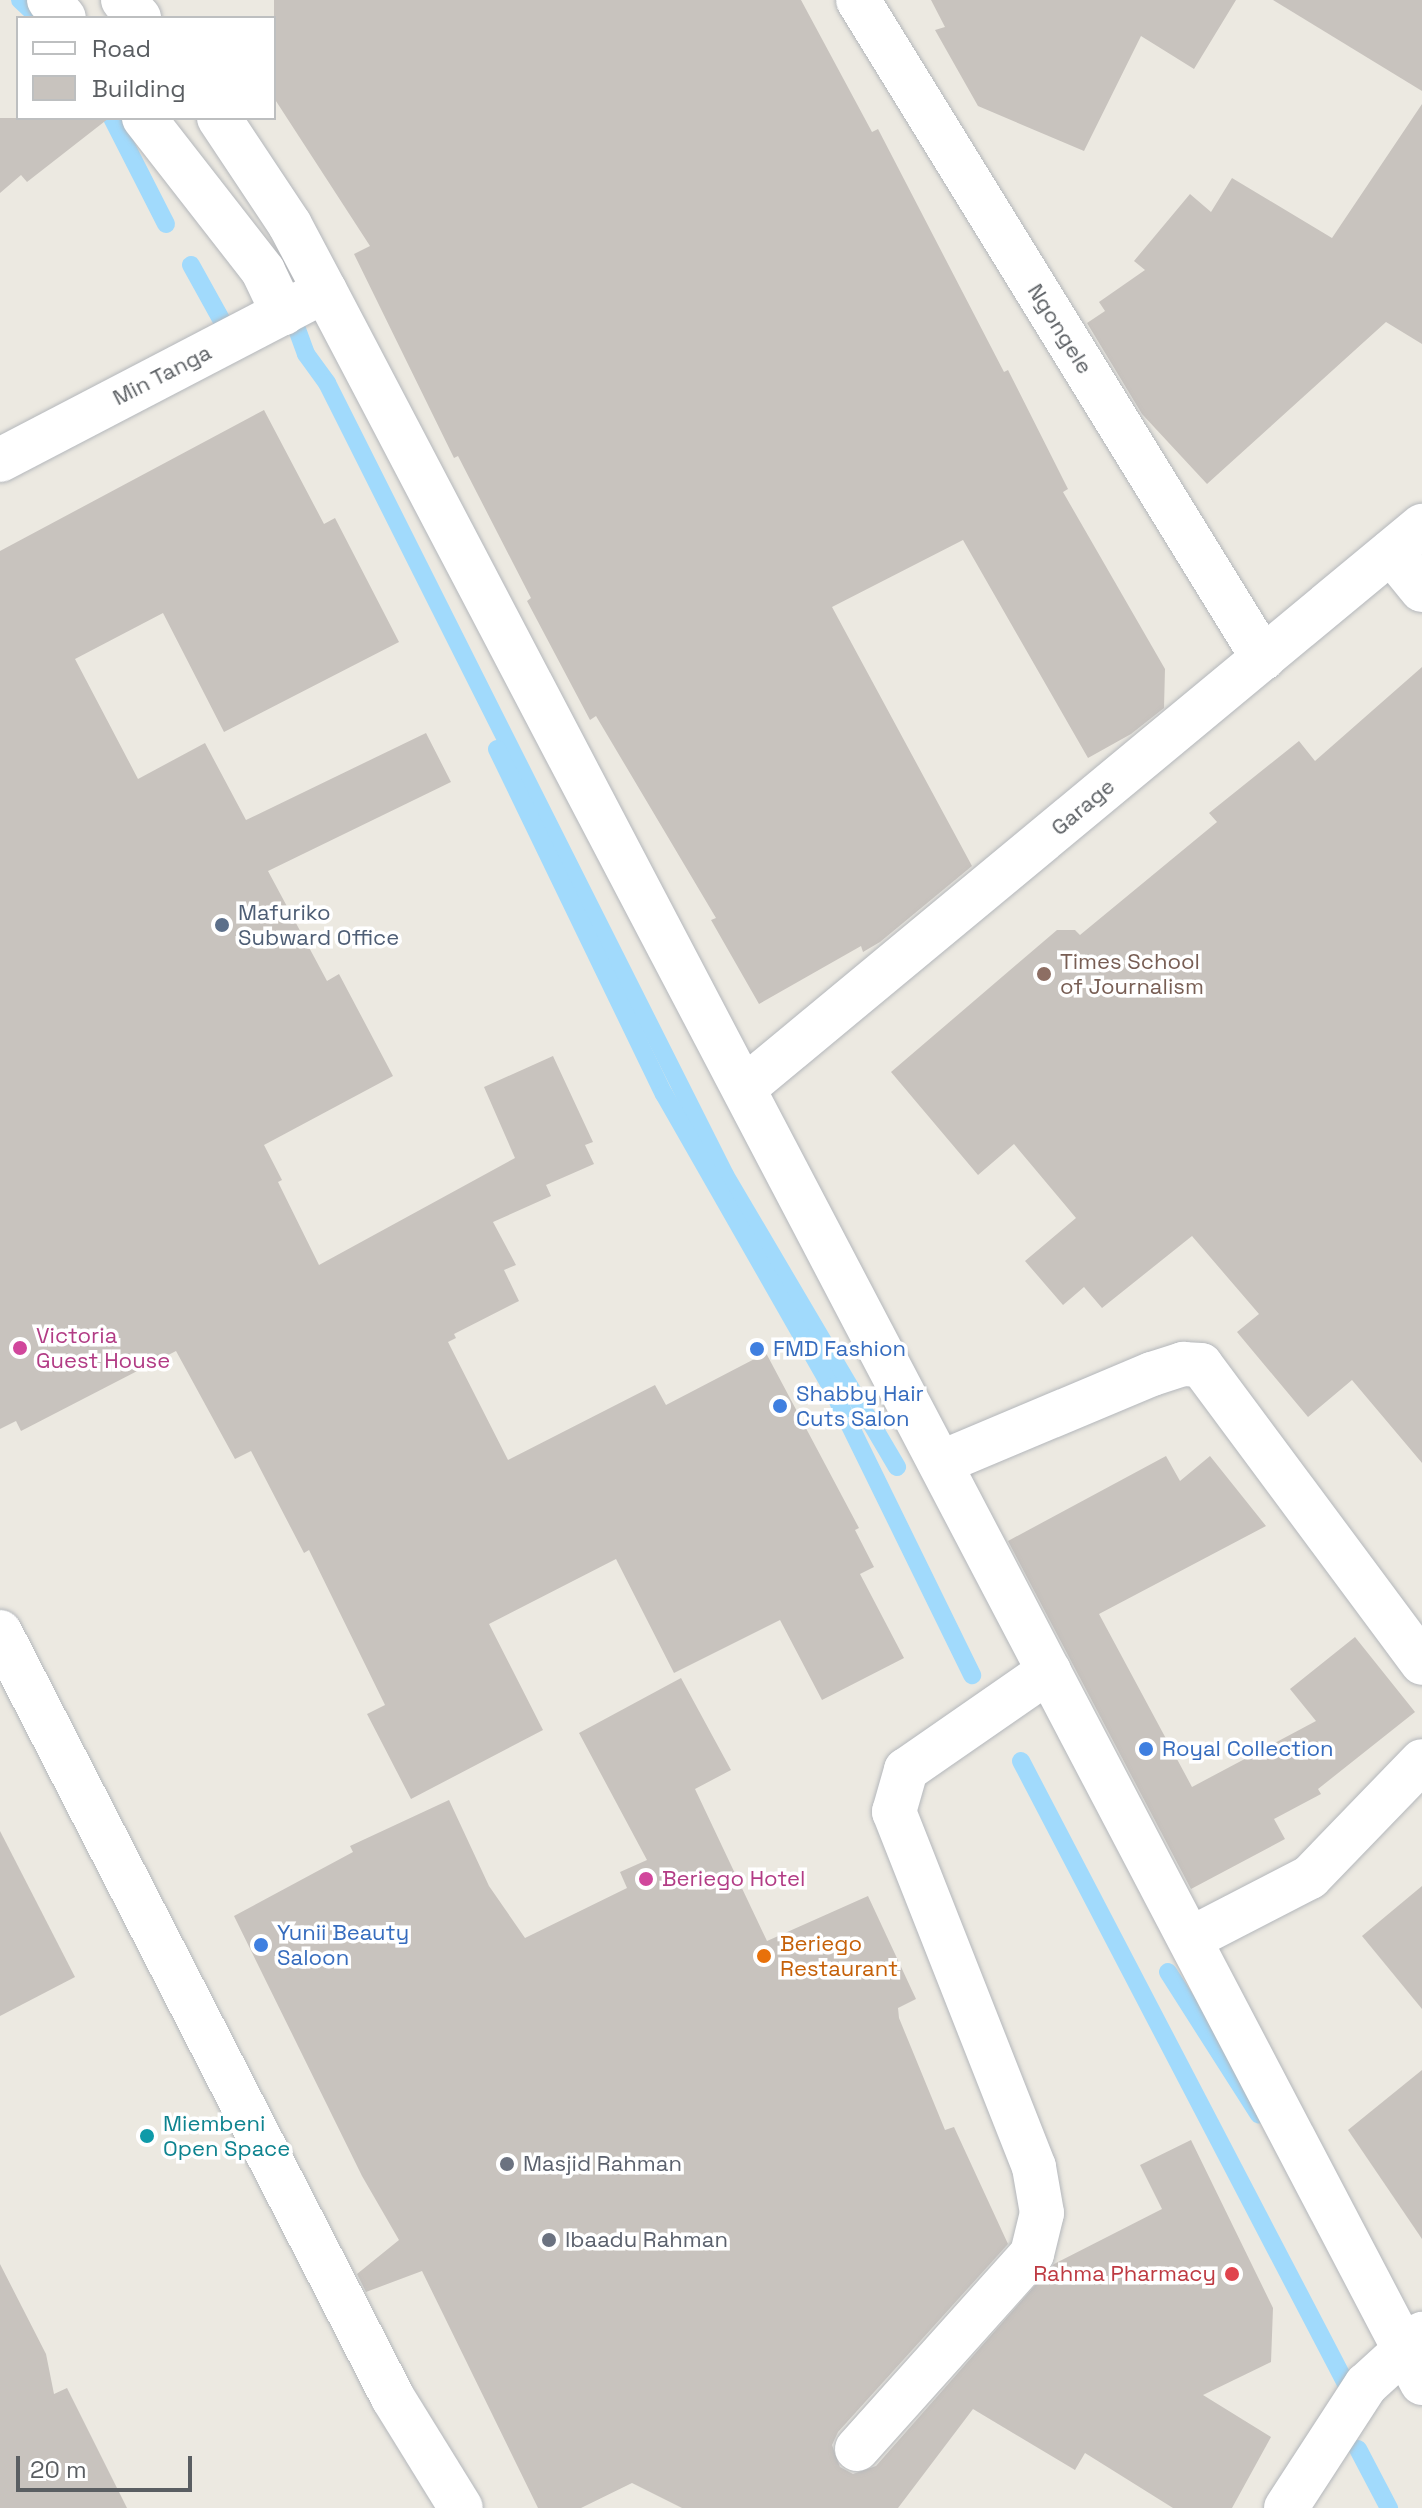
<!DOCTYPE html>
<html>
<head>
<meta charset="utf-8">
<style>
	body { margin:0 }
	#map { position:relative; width:1422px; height:2508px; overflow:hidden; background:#ece9e1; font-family:"Space Grotesk",sans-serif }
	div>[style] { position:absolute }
	.stream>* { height:18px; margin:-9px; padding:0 9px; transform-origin:9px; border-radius:9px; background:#a1dafc }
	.building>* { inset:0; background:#c8c3be }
	.roads { filter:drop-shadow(0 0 2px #b4b7bb) drop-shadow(0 0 2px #b4b7bb) }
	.minor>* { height:44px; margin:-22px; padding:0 22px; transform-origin:22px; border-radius:22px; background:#fff }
	.dots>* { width:22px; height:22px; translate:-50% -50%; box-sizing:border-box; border:4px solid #fff; border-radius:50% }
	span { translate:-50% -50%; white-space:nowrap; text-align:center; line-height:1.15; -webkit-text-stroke:7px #fff; paint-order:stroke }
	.street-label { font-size:22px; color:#5a5e62 }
	.service-label { font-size:22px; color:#4e5e75 }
	.left { translate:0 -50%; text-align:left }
	.education-label { font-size:22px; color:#785e54 }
	.hotel-label { font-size:22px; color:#b23c85 }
	.shop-label { font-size:22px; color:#366cbe }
	.food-label { font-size:22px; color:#c56008 }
	.culture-label { font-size:22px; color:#0d838f }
	.worship-label { font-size:22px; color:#5b616d }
	.health-label { font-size:22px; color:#be3a42 }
	.right { translate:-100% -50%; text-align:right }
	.legend { position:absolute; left:16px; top:16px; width:260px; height:104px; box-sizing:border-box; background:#fff; border:2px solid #bdbfc0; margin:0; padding:10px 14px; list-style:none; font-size:24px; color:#5a5e62 }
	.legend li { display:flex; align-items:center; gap:16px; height:40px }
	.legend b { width:40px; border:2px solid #bdbfc0 }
	.scale { position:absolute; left:16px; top:2456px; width:176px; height:36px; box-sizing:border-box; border:4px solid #5a5e62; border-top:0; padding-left:10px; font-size:24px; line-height:28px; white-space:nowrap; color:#5a5e62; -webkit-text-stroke:6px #fff; paint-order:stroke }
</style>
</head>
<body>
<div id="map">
	<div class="stream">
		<div style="left:20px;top:0;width:26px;rotate:43deg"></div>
		<div style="left:112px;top:118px;width:119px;rotate:63deg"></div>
		<div style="left:191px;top:265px;width:85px;rotate:61deg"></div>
		<div style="left:290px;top:310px;width:47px;rotate:70deg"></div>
		<div style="left:306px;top:354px;width:36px;rotate:54deg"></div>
		<div style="left:327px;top:383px;width:886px;rotate:63.32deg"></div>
		<div style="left:725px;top:1175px;width:339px;rotate:59.5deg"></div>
		<div style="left:497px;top:749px;width:383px;rotate:64.2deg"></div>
		<div style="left:664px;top:1094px;width:337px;rotate:60.3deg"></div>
		<div style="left:831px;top:1387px;width:321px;rotate:63.9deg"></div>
		<div style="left:1021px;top:1761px;width:722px;rotate:62.44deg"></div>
		<div style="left:1168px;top:1972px;width:169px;rotate:57.5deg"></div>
		<div style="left:1358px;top:2449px;width:67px;rotate:62.3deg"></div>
	</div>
	<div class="building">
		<div style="clip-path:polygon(274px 0,801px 0,872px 132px,878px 129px,1004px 372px,1008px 370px,1068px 489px,1063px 492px,1165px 669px,1164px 708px,1131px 734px,1088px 758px,963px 540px,832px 607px,972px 866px,880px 942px,863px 952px,861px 946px,759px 1004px,711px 920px,716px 918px,596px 716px,590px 720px,527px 601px,531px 598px,458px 456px,454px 458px,354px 254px,370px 246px,274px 98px)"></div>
		<div style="clip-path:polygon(931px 0,1236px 0,1194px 69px,1141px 36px,1084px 151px,978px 106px,935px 30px,945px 27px)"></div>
		<div style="clip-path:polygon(1273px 0,1422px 0,1422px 91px)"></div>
		<div style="clip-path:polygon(1422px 104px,1422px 344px,1386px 322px,1207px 484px,1142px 414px,1087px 323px,1105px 311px,1099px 302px,1145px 270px,1134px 261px,1190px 194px,1211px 212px,1232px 178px,1332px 238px)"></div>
		<div style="clip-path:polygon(0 118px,109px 118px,27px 182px,21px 175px,0 193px)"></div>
		<div style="clip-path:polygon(264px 410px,324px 524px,335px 518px,399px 642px,224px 732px,163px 613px,75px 659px,138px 779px,205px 743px,246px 820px,426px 733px,451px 782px,268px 871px,327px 981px,339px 974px,393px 1076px,264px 1145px,282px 1180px,278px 1182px,319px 1265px,515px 1158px,484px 1087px,553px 1056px,593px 1142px,585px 1145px,594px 1164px,546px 1185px,551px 1196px,493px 1222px,516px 1265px,504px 1270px,519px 1301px,454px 1334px,456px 1338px,448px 1342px,508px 1460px,655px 1385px,666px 1405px,766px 1353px,859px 1528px,855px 1530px,874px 1567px,860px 1574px,904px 1658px,822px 1700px,780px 1620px,674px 1673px,616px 1559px,489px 1624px,543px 1730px,411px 1799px,367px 1714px,385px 1705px,309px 1550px,304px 1553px,251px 1451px,235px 1459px,176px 1351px,21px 1431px,16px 1421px,0 1429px,0 551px)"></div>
		<div style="clip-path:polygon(1422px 667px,1422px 1463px,1352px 1380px,1308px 1417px,1237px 1332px,1259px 1314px,1192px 1236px,1102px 1308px,1084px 1287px,1063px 1305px,1025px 1261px,1076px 1218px,1014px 1144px,978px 1175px,891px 1072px,1057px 930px,1075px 930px,1080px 935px,1217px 822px,1209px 813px,1299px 741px,1315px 761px)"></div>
		<div style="clip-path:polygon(1166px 1456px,1180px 1481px,1210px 1456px,1266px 1526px,1099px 1614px,1192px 1787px,1316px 1721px,1290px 1689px,1355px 1637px,1415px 1712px,1318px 1789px,1321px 1794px,1274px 1819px,1285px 1839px,1191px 1889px,1008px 1541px)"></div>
		<div style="clip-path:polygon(681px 1678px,731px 1770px,695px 1789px,767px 1941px,868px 1896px,916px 1999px,898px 2008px,899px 2018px,945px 2130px,954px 2127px,1008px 2244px,838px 2432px,832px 2445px,840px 2467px,853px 2474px,876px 2466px,1054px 2264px,1162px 2209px,1140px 2165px,1191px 2140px,1273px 2308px,1271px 2362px,1203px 2395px,1271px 2437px,1232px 2508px,1173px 2508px,1085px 2453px,1075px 2470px,973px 2409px,898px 2508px,682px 2508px,632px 2483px,581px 2508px,538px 2508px,422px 2271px,366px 2292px,357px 2274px,399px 2240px,362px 2176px,234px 1916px,353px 1852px,350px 1846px,449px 1800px,489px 1886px,525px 1938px,627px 1888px,620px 1872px,647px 1860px,579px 1733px)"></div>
		<div style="clip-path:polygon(0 1831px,75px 1977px,0 2016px)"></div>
		<div style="clip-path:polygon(1422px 1886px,1422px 2009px,1362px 1936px)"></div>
		<div style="clip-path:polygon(1422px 2070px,1422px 2239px,1348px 2130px)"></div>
		<div style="clip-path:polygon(0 2264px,46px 2354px,54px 2394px,67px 2388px,127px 2508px,0 2508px)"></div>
	</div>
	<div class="roads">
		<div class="minor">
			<div style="left:49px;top:0;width:23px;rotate:50deg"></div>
			<div style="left:123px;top:0;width:24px;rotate:48deg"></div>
			<div style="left:858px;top:0;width:773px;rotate:58.39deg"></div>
			<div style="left:144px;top:118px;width:194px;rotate:52.1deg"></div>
			<div style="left:263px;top:271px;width:47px;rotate:64.5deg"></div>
			<div style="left:219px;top:118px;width:128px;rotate:56.4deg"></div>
			<div style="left:290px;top:225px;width:75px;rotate:62.1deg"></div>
			<div style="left:325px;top:291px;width:2362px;rotate:62.33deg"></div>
			<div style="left:0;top:460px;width:366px;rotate:-27.5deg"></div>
			<div style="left:1391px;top:552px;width:49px;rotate:50.8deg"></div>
			<div style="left:744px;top:1088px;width:881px;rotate:-39.66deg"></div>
			<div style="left:940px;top:1463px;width:230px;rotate:-22.8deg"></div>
			<div style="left:1152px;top:1374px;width:33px;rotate:-18deg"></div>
			<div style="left:1183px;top:1364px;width:18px;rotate:3deg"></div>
			<div style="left:1201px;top:1365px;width:371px;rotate:53.4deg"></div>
			<div style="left:0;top:1632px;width:861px;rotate:62.84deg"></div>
			<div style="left:393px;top:2398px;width:129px;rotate:58.3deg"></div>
			<div style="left:1190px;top:1939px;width:135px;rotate:-27.3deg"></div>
			<div style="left:1310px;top:1877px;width:161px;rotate:-46deg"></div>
			<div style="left:857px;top:2449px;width:262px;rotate:-48.1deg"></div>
			<div style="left:1032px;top:2254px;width:42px;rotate:-76.3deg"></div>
			<div style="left:1042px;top:2213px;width:47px;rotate:-99.9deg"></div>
			<div style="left:1034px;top:2167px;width:382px;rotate:-111.5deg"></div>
			<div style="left:894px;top:1812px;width:44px;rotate:-74.1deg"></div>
			<div style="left:906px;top:1770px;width:174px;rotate:-34.7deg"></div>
			<div style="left:1286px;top:2508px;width:147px;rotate:-57deg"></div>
			<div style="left:1366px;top:2385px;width:76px;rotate:-42.3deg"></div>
		</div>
	</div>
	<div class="dots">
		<div style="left:222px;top:925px;background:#5c6f8a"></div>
		<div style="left:1044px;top:974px;background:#8d6e63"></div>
		<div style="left:20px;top:1348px;background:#d1479c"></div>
		<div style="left:757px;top:1349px;background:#3f7fe0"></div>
		<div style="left:780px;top:1406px;background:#3f7fe0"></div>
		<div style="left:1146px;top:1749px;background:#3f7fe0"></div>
		<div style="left:646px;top:1879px;background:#d1479c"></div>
		<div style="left:261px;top:1945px;background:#3f7fe0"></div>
		<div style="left:764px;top:1956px;background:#e8710a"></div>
		<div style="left:147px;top:2136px;background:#0f9aa8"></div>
		<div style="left:507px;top:2164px;background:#6b7280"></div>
		<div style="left:549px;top:2240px;background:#6b7280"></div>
		<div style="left:1232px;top:2274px;background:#e0444e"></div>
	</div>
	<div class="street-label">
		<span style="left:1060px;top:329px;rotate:58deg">Ngongele</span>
		<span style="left:162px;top:375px;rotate:-27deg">Min Tanga</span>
		<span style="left:1083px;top:807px;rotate:-40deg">Garage</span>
	</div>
	<div class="service-label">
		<span class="left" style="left:238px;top:925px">Mafuriko<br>Subward Office</span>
	</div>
	<div class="education-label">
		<span class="left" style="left:1060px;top:974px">Times School<br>of Journalism</span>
	</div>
	<div class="hotel-label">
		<span class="left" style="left:36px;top:1348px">Victoria<br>Guest House</span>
		<span class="left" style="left:662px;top:1879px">Beriego Hotel</span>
	</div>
	<div class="shop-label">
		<span class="left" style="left:773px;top:1349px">FMD Fashion</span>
		<span class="left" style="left:796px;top:1406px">Shabby Hair<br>Cuts Salon</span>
		<span class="left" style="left:1162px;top:1749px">Royal Collection</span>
		<span class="left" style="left:277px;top:1945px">Yunii Beauty<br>Saloon</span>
	</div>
	<div class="food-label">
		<span class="left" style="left:780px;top:1956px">Beriego<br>Restaurant</span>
	</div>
	<div class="culture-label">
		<span class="left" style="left:163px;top:2136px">Miembeni<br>Open Space</span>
	</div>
	<div class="worship-label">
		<span class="left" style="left:523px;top:2164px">Masjid Rahman</span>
		<span class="left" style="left:565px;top:2240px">Ibaadu Rahman</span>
	</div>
	<div class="health-label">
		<span class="right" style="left:1216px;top:2274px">Rahma Pharmacy</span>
	</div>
	<ul class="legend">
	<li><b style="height:10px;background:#fff"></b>Road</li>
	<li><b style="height:22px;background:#c8c3be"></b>Building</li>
	</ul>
	<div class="scale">20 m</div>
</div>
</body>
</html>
